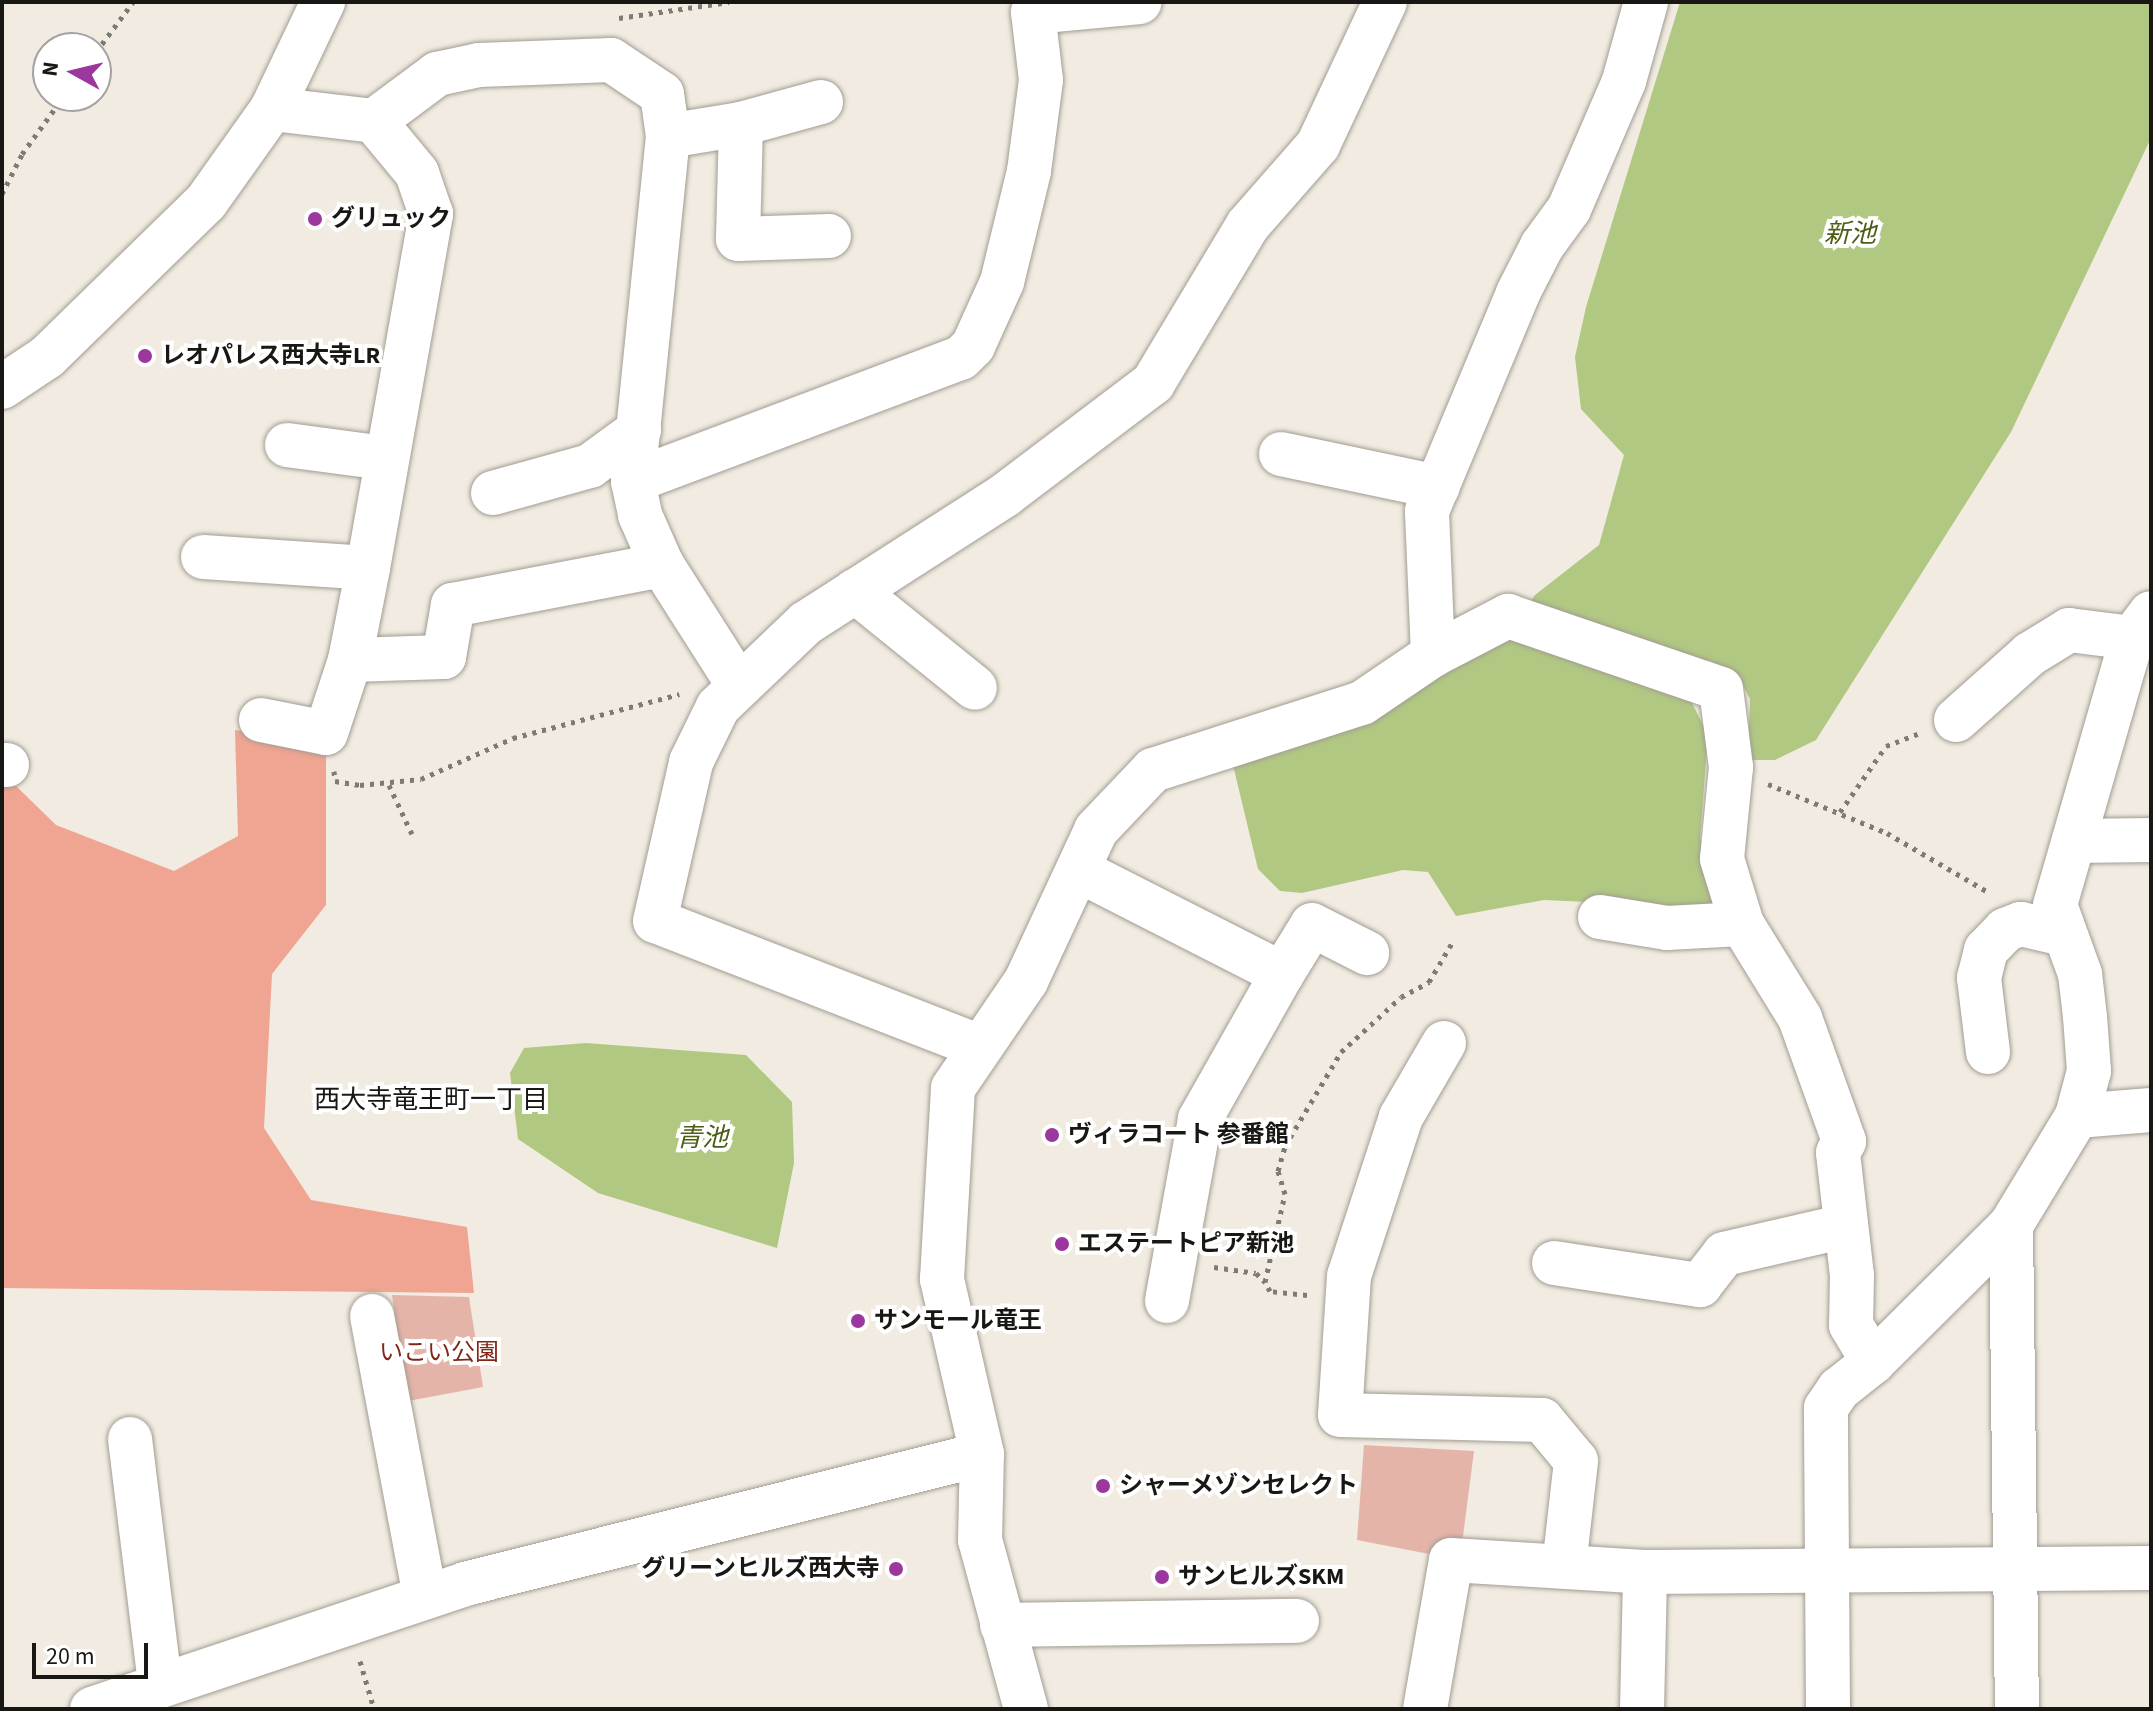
<!DOCTYPE html>
<html>
<head>
<meta charset="utf-8">
<style>
	body { margin:0 }
	#map { position:relative; width:2153px; height:1711px; overflow:hidden; background:#f1ebe1; font-family:"Source Sans 3","Noto Sans JP",sans-serif }
	div>[style] { position:absolute }
	.green>* { inset:0; background:#e4b4a9 }
	.forest>* { inset:0; background:#f0a492 }
	.water>* { inset:0; background:#b1c883 }
	.path>* { height:5px; margin-top:-2.5px; transform-origin:0; background:repeating-linear-gradient(90deg,#7e7a74 0 4px,transparent 0 10px) }
	.roads { filter:drop-shadow(0 0 2px #a29c92) drop-shadow(0 0 2px #a29c92) }
	.minor>* { height:44px; margin:-22px; padding:0 22px; transform-origin:22px; border-radius:22px; background:#fff }
	.dots>* { width:22px; height:22px; translate:-50% -50%; box-sizing:border-box; border:4px solid #fff; border-radius:50% }
	span { translate:-50% -50%; white-space:nowrap; text-align:center; line-height:1.15; -webkit-text-stroke:8px #fff; paint-order:stroke }
	.poi-label { font-size:24px; color:#191713; font-weight:700 }
	.left { translate:0 -50%; text-align:left }
	.right { translate:-100% -50%; text-align:right }
	.park-label { font-size:24px; color:#802815 }
	.water-label { font-size:26px; color:#4b5e13; font-style:italic }
	.neighbourhood-label { font-size:26px; color:#191713 }
	.frame { position:absolute; inset:0; border:4px solid #191713; pointer-events:none }
	.north { position:absolute; left:32px; top:32px; width:80px; height:80px; box-sizing:border-box; background:#fff; border:2px solid #a3a2a1; border-radius:50%; rotate:278deg; font-size:22px; font-weight:700; line-height:32px; text-align:center; color:#191713 }
	.north::after { content:''; display:block; margin:auto; width:28px; height:36px; background:#9b379d; clip-path:polygon(50% 0,100% 100%,50% 72%,0 100%) }
	.scale { position:absolute; left:32px; top:1643px; width:116px; height:36px; box-sizing:border-box; border:4px solid #191713; border-top:0; padding-left:10px; font-size:24px; line-height:28px; white-space:nowrap; color:#191713; -webkit-text-stroke:6px #fff; paint-order:stroke }
</style>
</head>
<body>
<div id="map">
	<div class="green">
		<div style="clip-path:polygon(392px 1295px,469px 1297px,483px 1387px,408px 1401px)"></div>
		<div style="clip-path:polygon(1364px 1445px,1474px 1451px,1462px 1544px,1429px 1554px,1357px 1540px)"></div>
	</div>
	<div class="forest">
		<div style="clip-path:polygon(235px 730px,326px 745px,326px 905px,272px 974px,264px 1128px,311px 1200px,467px 1227px,474px 1293px,2px 1288px,2px 786px,16px 786px,56px 825px,174px 871px,238px 836px)"></div>
	</div>
	<div class="water">
		<div style="clip-path:polygon(1680px 2px,2151px 2px,2151px 138px,2011px 432px,1816px 740px,1775px 760px,1748px 760px,1750px 699px,1738px 676px,1708px 660px,1691px 701px,1708px 735px,1700px 838px,1719px 908px,1544px 900px,1456px 916px,1428px 872px,1403px 870px,1302px 893px,1280px 891px,1258px 869px,1232px 761px,1504px 639px,1535px 595px,1599px 545px,1624px 455px,1581px 409px,1575px 357px,1586px 307px)"></div>
		<div style="clip-path:polygon(586px 1043px,746px 1055px,792px 1102px,794px 1163px,777px 1248px,598px 1193px,518px 1139px,510px 1073px,524px 1048px)"></div>
	</div>
	<div class="path">
		<div style="left:619px;top:18px;width:111px;rotate:-8.3deg"></div>
		<div style="left:96px;top:52px;width:62px;rotate:-53.5deg"></div>
		<div style="left:2px;top:194px;width:45px;rotate:-63.4deg"></div>
		<div style="left:22px;top:154px;width:72px;rotate:-54.1deg"></div>
		<div style="left:334px;top:771px;width:10px;rotate:84deg"></div>
		<div style="left:335px;top:781px;width:25px;rotate:9deg"></div>
		<div style="left:360px;top:785px;width:61px;rotate:-5.6deg"></div>
		<div style="left:421px;top:779px;width:101px;rotate:-24deg"></div>
		<div style="left:513px;top:738px;width:172px;rotate:-14.8deg"></div>
		<div style="left:1768px;top:784px;width:129px;rotate:22.4deg"></div>
		<div style="left:1887px;top:833px;width:117px;rotate:30.3deg"></div>
		<div style="left:389px;top:785px;width:54px;rotate:64.9deg"></div>
		<div style="left:1840px;top:812px;width:80px;rotate:-55.1deg"></div>
		<div style="left:1886px;top:746px;width:34px;rotate:-21deg"></div>
		<div style="left:1214px;top:1267px;width:42px;rotate:8.1deg"></div>
		<div style="left:1256px;top:1273px;width:13px;rotate:45deg"></div>
		<div style="left:1307px;top:1295px;width:37px;rotate:-174deg"></div>
		<div style="left:1270px;top:1291px;width:10px;rotate:-119deg"></div>
		<div style="left:1265px;top:1282px;width:90px;rotate:-77.2deg"></div>
		<div style="left:1285px;top:1194px;width:24px;rotate:-107deg"></div>
		<div style="left:1278px;top:1171px;width:26px;rotate:-74deg"></div>
		<div style="left:1285px;top:1146px;width:109px;rotate:-59.2deg"></div>
		<div style="left:1341px;top:1052px;width:81px;rotate:-42.5deg"></div>
		<div style="left:1401px;top:997px;width:32px;rotate:-28deg"></div>
		<div style="left:1429px;top:982px;width:45px;rotate:-59.5deg"></div>
		<div style="left:360px;top:1661px;width:50px;rotate:73.7deg"></div>
	</div>
	<div class="roads">
		<div class="minor">
			<div style="left:272px;top:109px;width:103px;rotate:6.7deg"></div>
			<div style="left:374px;top:121px;width:79px;rotate:-36.7deg"></div>
			<div style="left:437px;top:74px;width:43px;rotate:-12.1deg"></div>
			<div style="left:479px;top:65px;width:132px;rotate:-2.2deg"></div>
			<div style="left:611px;top:60px;width:61px;rotate:33.7deg"></div>
			<div style="left:662px;top:94px;width:42px;rotate:81.9deg"></div>
			<div style="left:668px;top:136px;width:347px;rotate:95.8deg"></div>
			<div style="left:633px;top:481px;width:35px;rotate:78deg"></div>
			<div style="left:640px;top:515px;width:55px;rotate:66.3deg"></div>
			<div style="left:662px;top:565px;width:143px;rotate:57.5deg"></div>
			<div style="left:741px;top:124px;width:83px;rotate:-15.4deg"></div>
			<div style="left:668px;top:136px;width:74px;rotate:-9.3deg"></div>
			<div style="left:741px;top:124px;width:115px;rotate:91.5deg"></div>
			<div style="left:738px;top:239px;width:91px;rotate:-1.9deg"></div>
			<div style="left:2px;top:387px;width:54px;rotate:-33.7deg"></div>
			<div style="left:47px;top:357px;width:222px;rotate:-44.3deg"></div>
			<div style="left:206px;top:202px;width:114px;rotate:-54.6deg"></div>
			<div style="left:272px;top:109px;width:119px;rotate:-64.5deg"></div>
			<div style="left:287px;top:445px;width:99px;rotate:7.6deg"></div>
			<div style="left:1281px;top:454px;width:160px;rotate:11.9deg"></div>
			<div style="left:633px;top:481px;width:350px;rotate:-20.6deg"></div>
			<div style="left:961px;top:358px;width:17px;rotate:-45deg"></div>
			<div style="left:973px;top:346px;width:70px;rotate:-65.6deg"></div>
			<div style="left:1002px;top:282px;width:114px;rotate:-76.3deg"></div>
			<div style="left:1029px;top:171px;width:92px;rotate:-82.5deg"></div>
			<div style="left:1041px;top:80px;width:68px;rotate:-96.7deg"></div>
			<div style="left:1033px;top:12px;width:107px;rotate:-5.3deg"></div>
			<div style="left:493px;top:493px;width:101px;rotate:-15.6deg"></div>
			<div style="left:590px;top:466px;width:61px;rotate:-36.3deg"></div>
			<div style="left:203px;top:557px;width:165px;rotate:3.8deg"></div>
			<div style="left:855px;top:591px;width:154px;rotate:38.9deg"></div>
			<div style="left:1433px;top:655px;width:144px;rotate:-92.4deg"></div>
			<div style="left:1427px;top:511px;width:236px;rotate:-67.3deg"></div>
			<div style="left:1518px;top:293px;width:53px;rotate:-62.9deg"></div>
			<div style="left:1542px;top:246px;width:46px;rotate:-53.9deg"></div>
			<div style="left:1569px;top:209px;width:139px;rotate:-66.7deg"></div>
			<div style="left:1624px;top:81px;width:82px;rotate:-74.4deg"></div>
			<div style="left:350px;top:660px;width:94px;rotate:-1.8deg"></div>
			<div style="left:444px;top:657px;width:53px;rotate:-80.2deg"></div>
			<div style="left:453px;top:605px;width:213px;rotate:-10.8deg"></div>
			<div style="left:261px;top:720px;width:66px;rotate:11.3deg"></div>
			<div style="left:326px;top:733px;width:77px;rotate:-71.8deg"></div>
			<div style="left:350px;top:660px;width:94px;rotate:-78.9deg"></div>
			<div style="left:368px;top:568px;width:360px;rotate:-79.9deg"></div>
			<div style="left:431px;top:214px;width:43px;rotate:-108.9deg"></div>
			<div style="left:417px;top:173px;width:67px;rotate:-129.6deg"></div>
			<div style="left:1956px;top:720px;width:99px;rotate:-41.7deg"></div>
			<div style="left:2030px;top:654px;width:46px;rotate:-31.6deg"></div>
			<div style="left:2069px;top:630px;width:64px;rotate:7.2deg"></div>
			<div style="left:2px;top:765px;width:5px"></div>
			<div style="left:2075px;top:841px;width:76px;rotate:-0.8deg"></div>
			<div style="left:1078px;top:870px;width:229px;rotate:27deg"></div>
			<div style="left:1282px;top:974px;width:167px;rotate:119.5deg"></div>
			<div style="left:1200px;top:1119px;width:185px;rotate:100.3deg"></div>
			<div style="left:1600px;top:917px;width:68px;rotate:9.3deg"></div>
			<div style="left:1667px;top:928px;width:75px;rotate:-3.1deg"></div>
			<div style="left:1282px;top:974px;width:57px;rotate:-58.5deg"></div>
			<div style="left:1312px;top:925px;width:62px;rotate:27deg"></div>
			<div style="left:1444px;top:1043px;width:86px;rotate:120.2deg"></div>
			<div style="left:1401px;top:1117px;width:167px;rotate:108.1deg"></div>
			<div style="left:1349px;top:1276px;width:139px;rotate:93.7deg"></div>
			<div style="left:1340px;top:1415px;width:202px;rotate:1.4deg"></div>
			<div style="left:1542px;top:1420px;width:53px;rotate:50.3deg"></div>
			<div style="left:1576px;top:1461px;width:106px;rotate:96.5deg"></div>
			<div style="left:978px;top:1046px;width:346px;rotate:-158.8deg"></div>
			<div style="left:655px;top:921px;width:163px;rotate:-77.2deg"></div>
			<div style="left:691px;top:762px;width:61px;rotate:-63.9deg"></div>
			<div style="left:718px;top:707px;width:122px;rotate:-43.7deg"></div>
			<div style="left:806px;top:623px;width:237px;rotate:-32.7deg"></div>
			<div style="left:1005px;top:495px;width:186px;rotate:-37.1deg"></div>
			<div style="left:1153px;top:383px;width:184px;rotate:-59deg"></div>
			<div style="left:1248px;top:225px;width:106px;rotate:-48.8deg"></div>
			<div style="left:1318px;top:145px;width:158px;rotate:-64.9deg"></div>
			<div style="left:1988px;top:1052px;width:75px;rotate:-96.9deg"></div>
			<div style="left:1979px;top:978px;width:29px;rotate:-76deg"></div>
			<div style="left:1986px;top:950px;width:28px;rotate:-46deg"></div>
			<div style="left:2005px;top:930px;width:17px;rotate:-21deg"></div>
			<div style="left:2021px;top:924px;width:43px;rotate:13.4deg"></div>
			<div style="left:2077px;top:1116px;width:74px;rotate:-4.6deg"></div>
			<div style="left:2011px;top:1225px;width:484px;rotate:89.3deg"></div>
			<div style="left:1554px;top:1263px;width:148px;rotate:8.6deg"></div>
			<div style="left:1700px;top:1285px;width:39px;rotate:-52deg"></div>
			<div style="left:1724px;top:1254px;width:124px;rotate:-13deg"></div>
			<div style="left:372px;top:1316px;width:286px;rotate:79.3deg"></div>
			<div style="left:130px;top:1439px;width:248px;rotate:83deg"></div>
			<div style="left:1002px;top:1625px;width:295px;rotate:-0.8deg"></div>
			<div style="left:92px;top:1709px;width:393px;rotate:-18.5deg"></div>
			<div style="left:465px;top:1584px;width:533px;rotate:-14.11deg"></div>
			<div style="left:1026px;top:1709px;width:175px;rotate:-105.2deg"></div>
			<div style="left:980px;top:1540px;width:86px;rotate:-88.7deg"></div>
			<div style="left:982px;top:1454px;width:180px;rotate:-102.9deg"></div>
			<div style="left:942px;top:1279px;width:191px;rotate:-86.7deg"></div>
			<div style="left:953px;top:1088px;width:130px;rotate:-55.7deg"></div>
			<div style="left:1026px;top:981px;width:166px;rotate:-65.1deg"></div>
			<div style="left:1096px;top:830px;width:83px;rotate:-46.5deg"></div>
			<div style="left:1153px;top:770px;width:219px;rotate:-17.8deg"></div>
			<div style="left:1362px;top:703px;width:86px;rotate:-34.1deg"></div>
			<div style="left:1433px;top:655px;width:85px;rotate:-27.5deg"></div>
			<div style="left:1508px;top:616px;width:225px;rotate:18.9deg"></div>
			<div style="left:1721px;top:689px;width:79px;rotate:82.7deg"></div>
			<div style="left:1731px;top:767px;width:92px;rotate:95.6deg"></div>
			<div style="left:1722px;top:859px;width:68px;rotate:72.9deg"></div>
			<div style="left:1742px;top:924px;width:110px;rotate:58.3deg"></div>
			<div style="left:1800px;top:1018px;width:131px;rotate:70.3deg"></div>
			<div style="left:1844px;top:1141px;width:13px;rotate:117deg"></div>
			<div style="left:1838px;top:1153px;width:123px;rotate:83.5deg"></div>
			<div style="left:1852px;top:1275px;width:50px;rotate:91.1deg"></div>
			<div style="left:1851px;top:1325px;width:43px;rotate:59.3deg"></div>
			<div style="left:1425px;top:1709px;width:151px;rotate:-80.1deg"></div>
			<div style="left:1451px;top:1560px;width:194px;rotate:3.5deg"></div>
			<div style="left:1645px;top:1572px;width:506px;rotate:-0.45deg"></div>
			<div style="left:1642px;top:1709px;width:137px;rotate:-88.7deg"></div>
			<div style="left:1828px;top:1709px;width:301px;rotate:-90.4deg"></div>
			<div style="left:1826px;top:1408px;width:23px;rotate:-56deg"></div>
			<div style="left:1839px;top:1389px;width:43px;rotate:-38.5deg"></div>
			<div style="left:1873px;top:1362px;width:194px;rotate:-44.8deg"></div>
			<div style="left:2011px;top:1225px;width:127px;rotate:-58.8deg"></div>
			<div style="left:2077px;top:1116px;width:47px;rotate:-75.1deg"></div>
			<div style="left:2089px;top:1071px;width:54px;rotate:-94.2deg"></div>
			<div style="left:2085px;top:1017px;width:43px;rotate:-96.6deg"></div>
			<div style="left:2080px;top:974px;width:73px;rotate:-109.9deg"></div>
			<div style="left:2055px;top:905px;width:278px;rotate:-73.9deg"></div>
			<div style="left:2132px;top:638px;width:31px;rotate:-53deg"></div>
		</div>
	</div>
	<div class="dots">
		<div style="left:315px;top:219px;background:#9b379d"></div>
		<div style="left:145px;top:356px;background:#9b379d"></div>
		<div style="left:1052px;top:1135px;background:#9b379d"></div>
		<div style="left:1062px;top:1244px;background:#9b379d"></div>
		<div style="left:858px;top:1321px;background:#9b379d"></div>
		<div style="left:1103px;top:1486px;background:#9b379d"></div>
		<div style="left:896px;top:1569px;background:#9b379d"></div>
		<div style="left:1162px;top:1577px;background:#9b379d"></div>
	</div>
	<div class="poi-label">
		<span class="left" style="left:331px;top:219px">グリュック</span>
		<span class="left" style="left:161px;top:356px">レオパレス西大寺LR</span>
		<span class="left" style="left:1068px;top:1135px">ヴィラコート 参番館</span>
		<span class="left" style="left:1078px;top:1244px">エステートピア新池</span>
		<span class="left" style="left:874px;top:1321px">サンモール竜王</span>
		<span class="left" style="left:1119px;top:1486px">シャーメゾンセレクト</span>
		<span class="right" style="left:880px;top:1569px">グリーンヒルズ西大寺</span>
		<span class="left" style="left:1178px;top:1577px">サンヒルズSKM</span>
	</div>
	<div class="park-label">
		<span style="left:439px;top:1353px">いこい公園</span>
	</div>
	<div class="water-label">
		<span style="left:1850px;top:234px">新池</span>
		<span style="left:702px;top:1138px">青池</span>
	</div>
	<div class="neighbourhood-label">
		<span style="left:431px;top:1100px">西大寺竜王町一丁目</span>
	</div>
	<div class="frame"></div>
	<div class="north">N</div>
	<div class="scale">20 m</div>
</div>
</body>
</html>
